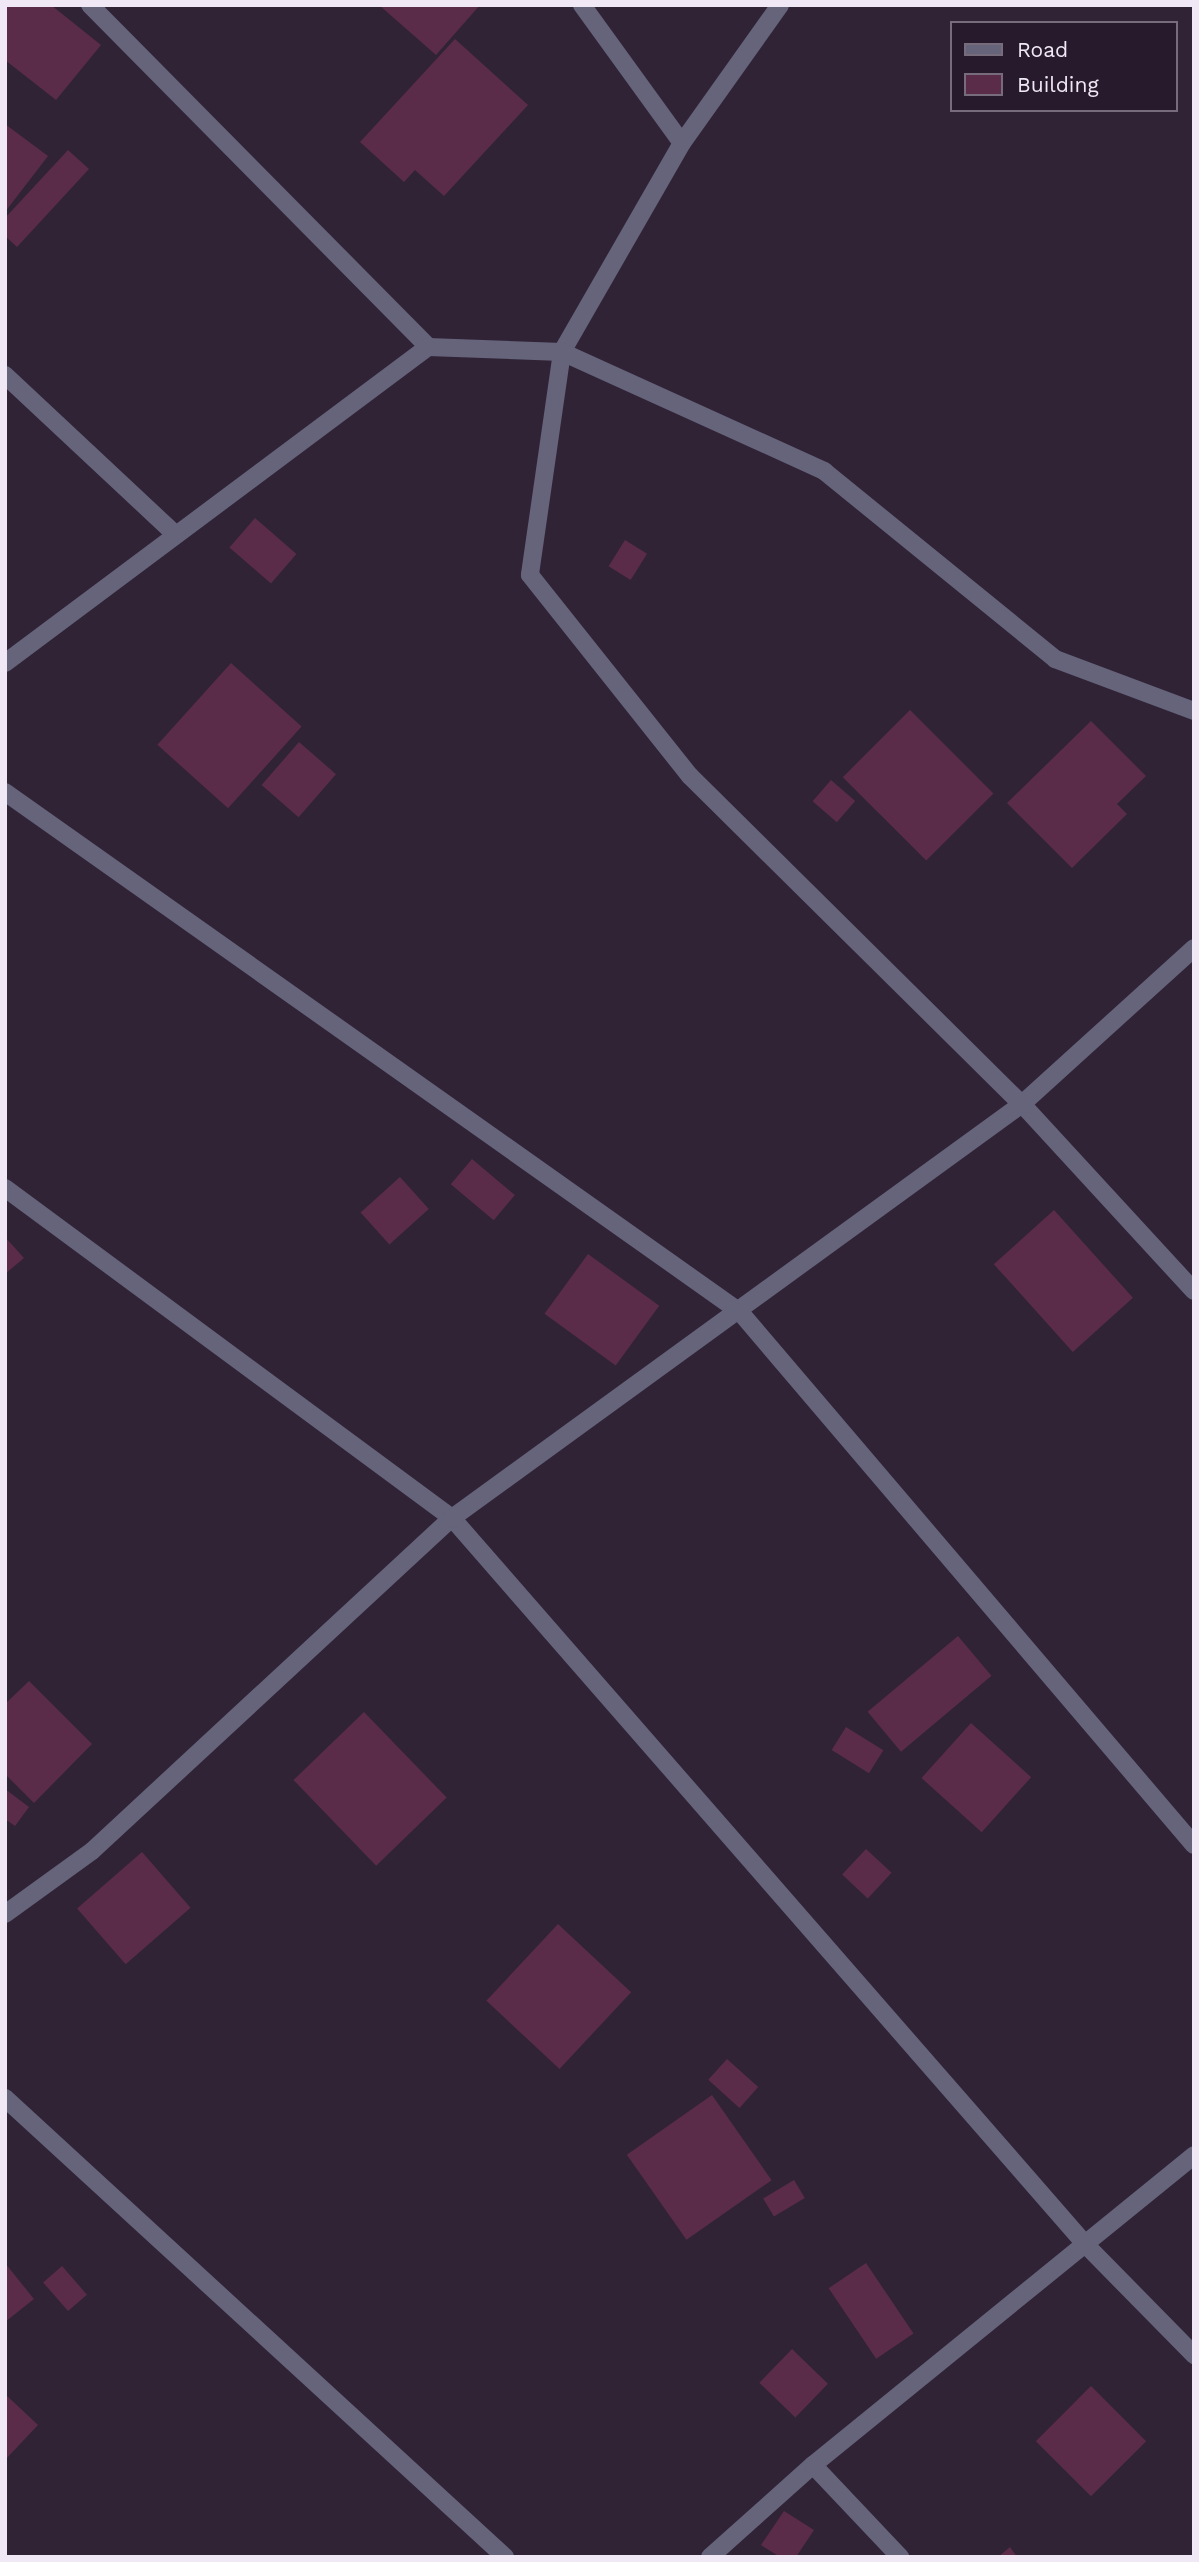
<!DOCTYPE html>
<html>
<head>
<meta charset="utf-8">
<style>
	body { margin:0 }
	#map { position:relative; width:1199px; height:2562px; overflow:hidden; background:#302336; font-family:"Work Sans",sans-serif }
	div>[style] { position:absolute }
	.building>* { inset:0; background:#5a2c4a; transform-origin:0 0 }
	.minor>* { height:18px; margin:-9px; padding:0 9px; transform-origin:9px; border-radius:9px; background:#65647b }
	span { translate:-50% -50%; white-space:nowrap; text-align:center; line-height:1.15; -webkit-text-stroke:5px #261a2c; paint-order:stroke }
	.frame { position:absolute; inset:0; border:7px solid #f0e8f5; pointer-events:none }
	.legend { position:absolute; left:950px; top:21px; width:228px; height:91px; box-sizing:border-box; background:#261a2c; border:2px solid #776c7c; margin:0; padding:9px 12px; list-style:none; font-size:21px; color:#f0e8f5 }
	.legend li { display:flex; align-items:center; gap:14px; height:35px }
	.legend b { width:35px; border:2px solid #776c7c }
</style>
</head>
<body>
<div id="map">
	<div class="building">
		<div style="clip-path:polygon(5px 5px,51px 5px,101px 45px,56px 100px,5px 60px)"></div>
		<div style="clip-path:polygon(379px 5px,480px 5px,436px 55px)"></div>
		<div style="clip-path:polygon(455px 39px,528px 105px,444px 196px,415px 170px,404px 182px,360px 142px)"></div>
		<div style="clip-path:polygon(5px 124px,48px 156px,5px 212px)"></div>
		<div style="clip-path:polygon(68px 150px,89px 169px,17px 247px,5px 236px,5px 218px)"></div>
		<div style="left:255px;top:518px;width:55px;height:39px;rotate:41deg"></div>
		<div style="left:625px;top:540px;width:26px;height:31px;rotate:32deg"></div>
		<div style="left:231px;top:663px;width:95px;height:110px;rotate:42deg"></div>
		<div style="left:910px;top:710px;width:118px;height:95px;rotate:45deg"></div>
		<div style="clip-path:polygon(1091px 721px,1146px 776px,1117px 804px,1127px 814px,1072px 868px,1007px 803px)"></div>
		<div style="left:299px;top:742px;width:49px;height:57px;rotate:41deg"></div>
		<div style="left:831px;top:780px;width:32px;height:28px;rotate:41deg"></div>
		<div style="left:472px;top:1159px;width:56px;height:33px;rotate:40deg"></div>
		<div style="left:400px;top:1177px;width:43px;height:53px;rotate:48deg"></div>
		<div style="left:1054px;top:1210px;width:118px;height:81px;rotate:48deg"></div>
		<div style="clip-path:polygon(5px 1237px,24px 1258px,5px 1274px)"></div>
		<div style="left:588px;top:1254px;width:88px;height:74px;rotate:36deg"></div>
		<div style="left:958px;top:1636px;width:52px;height:118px;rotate:50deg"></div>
		<div style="clip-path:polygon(29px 1681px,92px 1744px,34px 1803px,5px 1774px,5px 1704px)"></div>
		<div style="left:364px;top:1712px;width:119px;height:98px;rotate:46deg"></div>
		<div style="left:971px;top:1723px;width:81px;height:74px;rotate:42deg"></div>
		<div style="left:846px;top:1727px;width:44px;height:27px;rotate:32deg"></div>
		<div style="clip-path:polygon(5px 1789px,29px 1807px,15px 1826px,5px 1819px)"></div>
		<div style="left:866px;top:1849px;width:35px;height:35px;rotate:43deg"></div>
		<div style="left:142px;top:1852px;width:74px;height:86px;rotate:49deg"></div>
		<div style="left:558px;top:1924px;width:100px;height:105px;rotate:43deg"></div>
		<div style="left:727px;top:2059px;width:42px;height:28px;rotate:42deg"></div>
		<div style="left:712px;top:2095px;width:104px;height:104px;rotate:55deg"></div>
		<div style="left:794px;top:2180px;width:21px;height:36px;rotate:59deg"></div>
		<div style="clip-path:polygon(5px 2263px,34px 2299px,5px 2322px)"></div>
		<div style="left:866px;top:2263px;width:85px;height:45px;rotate:56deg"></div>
		<div style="left:62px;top:2266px;width:38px;height:25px;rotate:49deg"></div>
		<div style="left:792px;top:2349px;width:50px;height:47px;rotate:44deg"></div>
		<div style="left:1091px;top:2386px;width:78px;height:78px;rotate:45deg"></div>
		<div style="clip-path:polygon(5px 2394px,38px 2425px,5px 2460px)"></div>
		<div style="clip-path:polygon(784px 2511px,814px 2530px,796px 2557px,780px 2557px,761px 2545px)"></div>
		<div style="clip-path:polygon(1010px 2547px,1017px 2557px,998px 2557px)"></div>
	</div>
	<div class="minor">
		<div style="left:90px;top:5px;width:481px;rotate:45.3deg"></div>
		<div style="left:582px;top:5px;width:170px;rotate:54.1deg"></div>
		<div style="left:682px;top:143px;width:241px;rotate:119.9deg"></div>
		<div style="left:562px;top:352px;width:225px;rotate:98.2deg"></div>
		<div style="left:530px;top:575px;width:257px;rotate:51.5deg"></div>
		<div style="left:690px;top:776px;width:467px;rotate:44.7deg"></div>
		<div style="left:1022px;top:1104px;width:254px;rotate:47.4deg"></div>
		<div style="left:682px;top:143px;width:169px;rotate:-54.6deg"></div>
		<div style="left:5px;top:375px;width:234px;rotate:43.1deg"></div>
		<div style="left:5px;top:663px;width:528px;rotate:-36.76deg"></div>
		<div style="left:428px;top:347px;width:134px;rotate:2.1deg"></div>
		<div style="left:562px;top:352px;width:288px;rotate:24.4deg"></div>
		<div style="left:824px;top:471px;width:298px;rotate:39.1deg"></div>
		<div style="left:1055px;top:659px;width:148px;rotate:20.5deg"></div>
		<div style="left:5px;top:792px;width:900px;rotate:35.28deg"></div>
		<div style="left:740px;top:1312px;width:700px;rotate:49.58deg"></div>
		<div style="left:5px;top:1188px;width:556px;rotate:36.44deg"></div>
		<div style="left:452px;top:1518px;width:963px;rotate:48.91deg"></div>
		<div style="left:1085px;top:2244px;width:156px;rotate:45.5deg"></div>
		<div style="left:5px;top:1914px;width:107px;rotate:-35.9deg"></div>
		<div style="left:92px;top:1851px;width:490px;rotate:-42.8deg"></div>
		<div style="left:452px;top:1518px;width:704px;rotate:-35.99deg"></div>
		<div style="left:1022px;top:1104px;width:232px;rotate:-42.2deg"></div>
		<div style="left:5px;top:2098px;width:679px;rotate:42.55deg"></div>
		<div style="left:813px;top:2465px;width:127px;rotate:46.6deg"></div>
		<div style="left:710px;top:2557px;width:138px;rotate:-41.8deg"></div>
		<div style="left:813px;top:2465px;width:491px;rotate:-39.1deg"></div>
	</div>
	<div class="frame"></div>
	<ul class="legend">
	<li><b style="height:9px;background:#65647b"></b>Road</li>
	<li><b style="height:19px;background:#5a2c4a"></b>Building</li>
	</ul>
</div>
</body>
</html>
